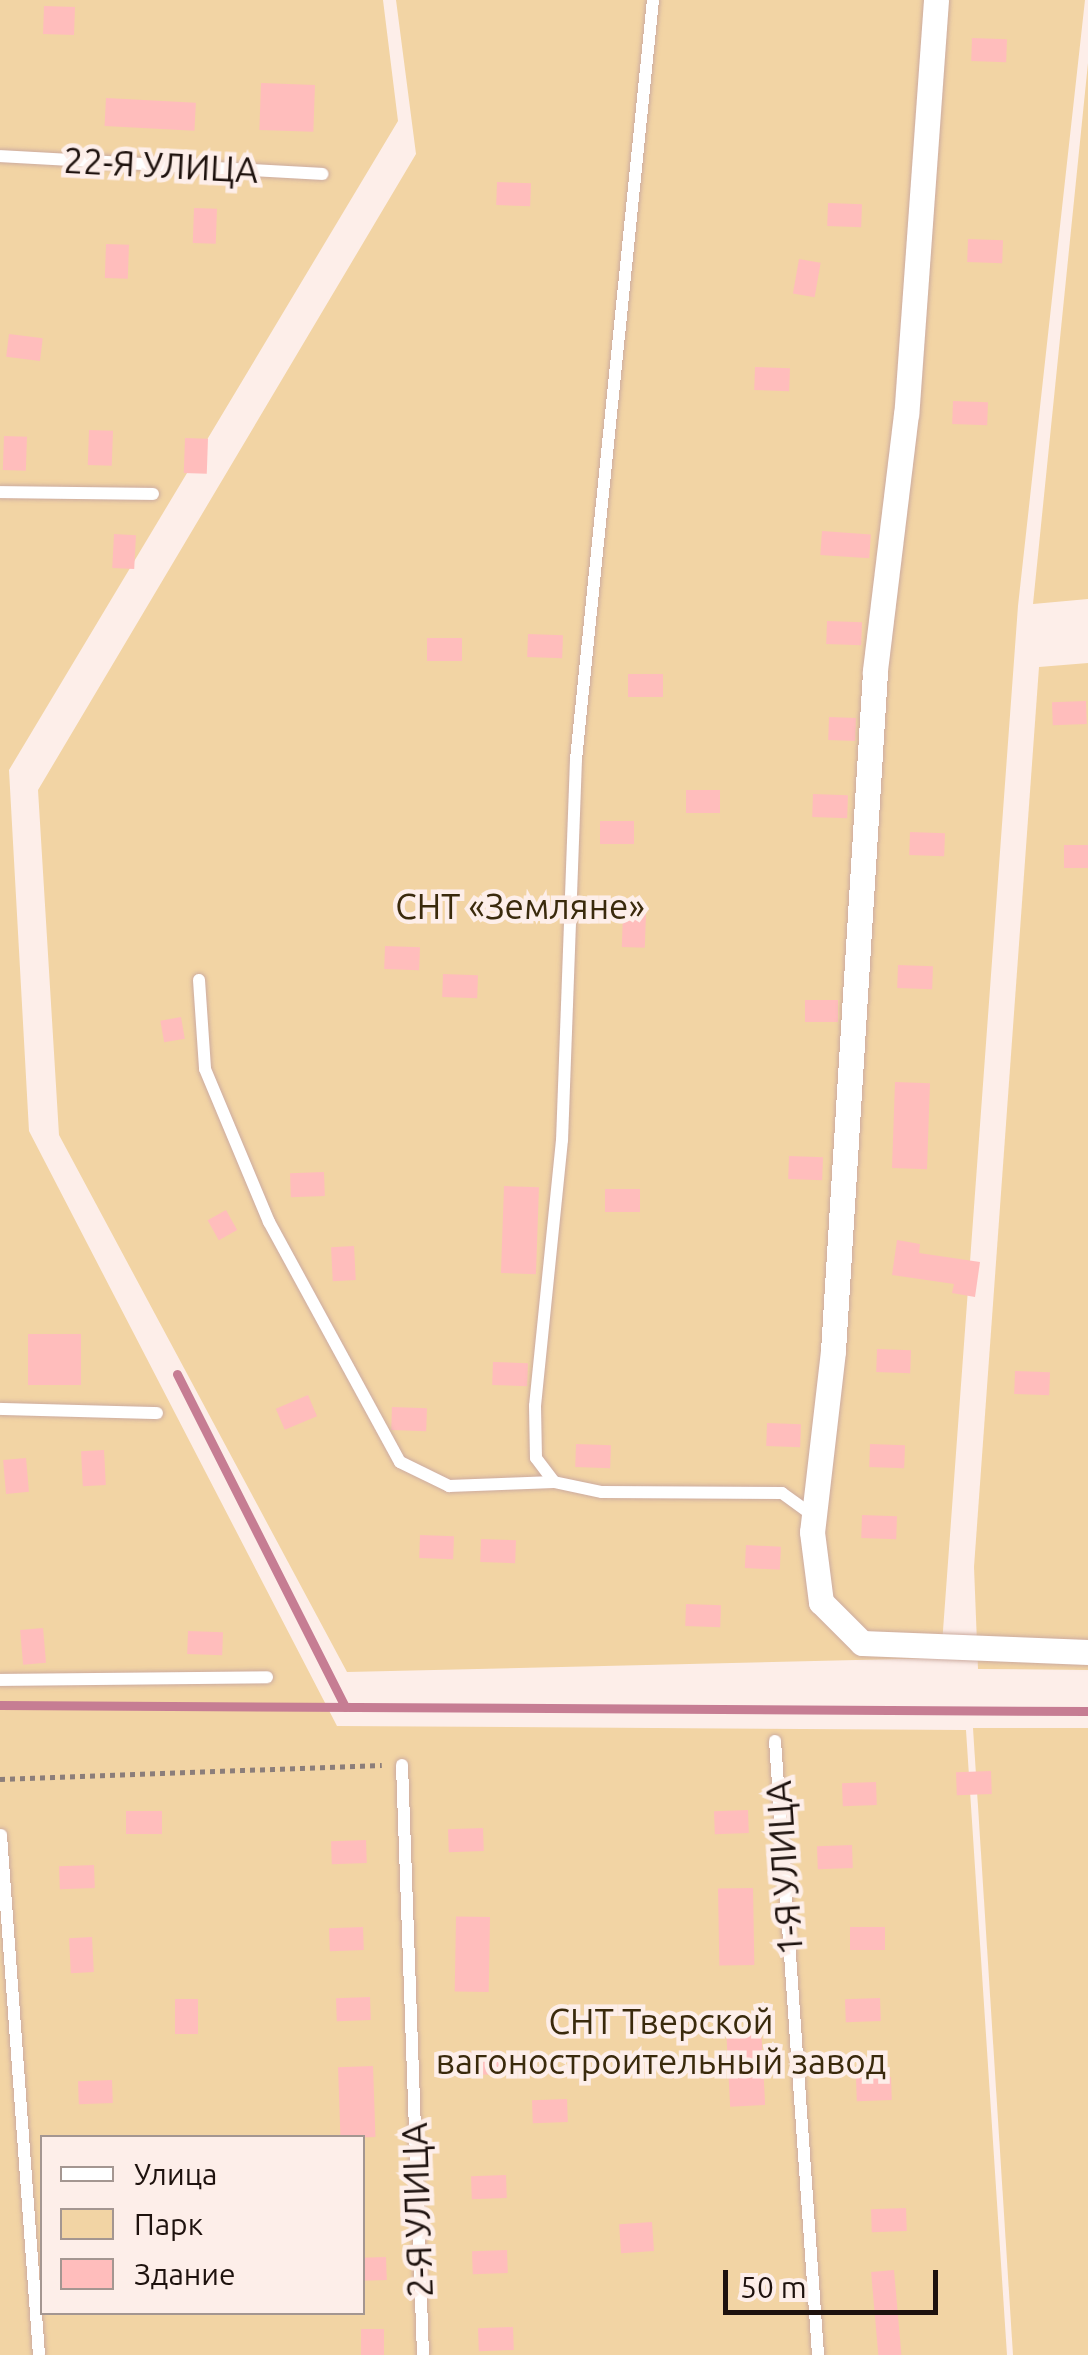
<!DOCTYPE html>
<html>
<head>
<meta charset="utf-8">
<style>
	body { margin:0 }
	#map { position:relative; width:1088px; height:2355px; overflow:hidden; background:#fdeee9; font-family:Ubuntu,sans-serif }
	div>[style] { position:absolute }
	.green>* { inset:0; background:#f2d4a4 }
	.stream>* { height:9px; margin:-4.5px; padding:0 4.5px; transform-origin:4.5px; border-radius:4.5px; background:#c67d93 }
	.building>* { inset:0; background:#ffbdbc; transform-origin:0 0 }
	.path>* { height:5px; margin-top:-2.5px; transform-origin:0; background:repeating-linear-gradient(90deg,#8c7e7a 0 5px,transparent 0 10px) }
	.roads { filter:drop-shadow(0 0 2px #ccaba0) drop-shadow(0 0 2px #ccaba0) }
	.lane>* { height:12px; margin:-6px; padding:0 6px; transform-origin:6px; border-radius:6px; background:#fff }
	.street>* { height:25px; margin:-12.5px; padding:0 12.5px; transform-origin:12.5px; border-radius:12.5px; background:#fff }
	span { translate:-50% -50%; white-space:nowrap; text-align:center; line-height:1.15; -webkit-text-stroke:9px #fdeee9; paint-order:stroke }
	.street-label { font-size:35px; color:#1e120e }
	.park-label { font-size:35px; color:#3a2a0c }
	.legend { position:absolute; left:40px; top:2135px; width:325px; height:180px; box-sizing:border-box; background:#fdeee9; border:2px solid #a49691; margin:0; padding:12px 18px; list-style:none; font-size:30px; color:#1e120e }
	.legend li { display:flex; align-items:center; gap:20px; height:50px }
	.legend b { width:50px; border:2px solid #a49691 }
	.scale { position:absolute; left:723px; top:2270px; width:215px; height:45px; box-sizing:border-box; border:5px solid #1e120e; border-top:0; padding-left:12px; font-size:30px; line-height:35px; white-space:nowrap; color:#1e120e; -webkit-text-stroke:8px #fdeee9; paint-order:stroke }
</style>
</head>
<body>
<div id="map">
	<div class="green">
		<div style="clip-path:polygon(evenodd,0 0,383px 0,398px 121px,9px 770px,29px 1131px,337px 1726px,966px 1730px,1007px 2355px,0 2355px,0 0,42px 2138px,362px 2138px,362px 2312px,42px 2312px,42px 2138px)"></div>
		<div style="clip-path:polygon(396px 0,1085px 0,1018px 606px,941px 1658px,347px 1672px,59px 1135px,38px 790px,416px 154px)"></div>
		<div style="clip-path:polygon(1088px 63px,1088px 599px,1033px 604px)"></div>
		<div style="clip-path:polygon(1088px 663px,1088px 1670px,978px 1669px,974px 1567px,1039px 667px)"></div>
		<div style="clip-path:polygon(973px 1728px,1088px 1728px,1088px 2355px,1013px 2355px)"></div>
	</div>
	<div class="stream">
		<div style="left:177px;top:1374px;width:373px;rotate:63.2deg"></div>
		<div style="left:0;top:1705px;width:1088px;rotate:0.32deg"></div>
	</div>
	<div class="building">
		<div style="left:44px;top:6px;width:31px;height:28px;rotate:2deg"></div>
		<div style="left:972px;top:38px;width:35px;height:23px;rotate:2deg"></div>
		<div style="left:261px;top:83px;width:54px;height:47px;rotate:2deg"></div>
		<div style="left:106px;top:98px;width:90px;height:28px;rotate:3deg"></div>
		<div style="left:497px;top:182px;width:34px;height:23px;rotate:2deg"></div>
		<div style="left:828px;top:203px;width:34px;height:23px;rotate:2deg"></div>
		<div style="left:194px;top:208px;width:23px;height:35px;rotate:2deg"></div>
		<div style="left:968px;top:239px;width:35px;height:23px;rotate:2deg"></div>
		<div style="left:106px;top:244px;width:23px;height:34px;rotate:2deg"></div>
		<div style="left:799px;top:259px;width:22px;height:35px;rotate:10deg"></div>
		<div style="left:9px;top:334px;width:34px;height:23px;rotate:7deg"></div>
		<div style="left:755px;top:367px;width:35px;height:23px;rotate:2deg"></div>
		<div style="left:953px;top:401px;width:35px;height:23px;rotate:2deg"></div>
		<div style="left:89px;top:430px;width:24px;height:35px;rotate:2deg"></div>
		<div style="left:4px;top:436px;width:23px;height:34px;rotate:2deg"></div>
		<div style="left:185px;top:438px;width:23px;height:35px;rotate:2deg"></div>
		<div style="left:822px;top:531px;width:49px;height:24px;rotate:4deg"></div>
		<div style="left:114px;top:534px;width:22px;height:34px;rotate:3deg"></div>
		<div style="left:827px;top:621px;width:35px;height:23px;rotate:2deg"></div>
		<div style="left:528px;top:634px;width:35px;height:23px;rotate:2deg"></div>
		<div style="left:427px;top:638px;width:35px;height:23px"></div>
		<div style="left:628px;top:674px;width:35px;height:23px"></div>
		<div style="left:1086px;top:701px;width:23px;height:34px;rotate:88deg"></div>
		<div style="left:829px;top:717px;width:27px;height:23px;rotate:2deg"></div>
		<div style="left:686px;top:790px;width:34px;height:23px"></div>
		<div style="left:813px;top:794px;width:35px;height:23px;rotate:2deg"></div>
		<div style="left:600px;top:821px;width:34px;height:23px"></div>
		<div style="left:910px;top:832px;width:35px;height:23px;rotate:2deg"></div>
		<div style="left:1088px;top:845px;width:23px;height:24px;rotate:90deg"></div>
		<div style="left:623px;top:913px;width:23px;height:34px;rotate:2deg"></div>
		<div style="left:385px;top:946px;width:35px;height:23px;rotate:2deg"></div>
		<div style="left:898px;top:965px;width:35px;height:23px;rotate:2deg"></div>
		<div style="left:443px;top:974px;width:35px;height:23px;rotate:2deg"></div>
		<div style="left:805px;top:1000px;width:33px;height:22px"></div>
		<div style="left:181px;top:1017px;width:22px;height:21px;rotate:80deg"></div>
		<div style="left:895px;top:1082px;width:35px;height:86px;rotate:2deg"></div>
		<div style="left:789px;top:1156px;width:34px;height:23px;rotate:2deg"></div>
		<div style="left:324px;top:1172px;width:24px;height:34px;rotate:88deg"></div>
		<div style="left:504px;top:1186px;width:35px;height:87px;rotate:2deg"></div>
		<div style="left:605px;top:1189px;width:35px;height:23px"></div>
		<div style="left:226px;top:1210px;width:23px;height:21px;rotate:61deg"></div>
		<div style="clip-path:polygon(897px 1240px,920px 1244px,919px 1253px,980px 1262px,975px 1297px,952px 1293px,954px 1284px,892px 1275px)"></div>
		<div style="left:354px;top:1246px;width:34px;height:23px;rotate:87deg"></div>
		<div style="left:28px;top:1334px;width:53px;height:51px"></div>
		<div style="left:877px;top:1349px;width:34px;height:23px;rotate:2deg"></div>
		<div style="left:493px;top:1362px;width:35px;height:23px;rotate:2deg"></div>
		<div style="left:1015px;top:1371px;width:35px;height:23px;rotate:2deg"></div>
		<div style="left:308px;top:1395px;width:23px;height:35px;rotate:67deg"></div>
		<div style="left:392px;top:1407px;width:35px;height:23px;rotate:2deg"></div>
		<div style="left:767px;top:1423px;width:34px;height:23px;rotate:2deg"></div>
		<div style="left:576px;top:1444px;width:35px;height:23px;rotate:2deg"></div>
		<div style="left:870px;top:1444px;width:35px;height:23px;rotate:2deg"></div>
		<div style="left:104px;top:1450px;width:35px;height:23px;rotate:87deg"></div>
		<div style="left:26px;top:1458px;width:34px;height:23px;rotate:85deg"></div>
		<div style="left:862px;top:1515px;width:35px;height:23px;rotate:2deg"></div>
		<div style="left:420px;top:1535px;width:34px;height:23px;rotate:2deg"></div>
		<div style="left:481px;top:1539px;width:35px;height:23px;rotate:2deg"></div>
		<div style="left:746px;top:1545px;width:35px;height:23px;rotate:3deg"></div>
		<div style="left:686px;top:1604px;width:35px;height:22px;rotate:2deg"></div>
		<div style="left:43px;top:1628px;width:35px;height:23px;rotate:85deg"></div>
		<div style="left:188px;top:1631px;width:35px;height:23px;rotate:2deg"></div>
		<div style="left:991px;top:1771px;width:23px;height:35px;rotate:88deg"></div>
		<div style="left:876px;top:1782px;width:23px;height:34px;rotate:88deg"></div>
		<div style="left:748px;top:1810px;width:23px;height:34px;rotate:88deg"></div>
		<div style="left:162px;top:1811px;width:23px;height:36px;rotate:90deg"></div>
		<div style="left:483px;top:1828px;width:23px;height:35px;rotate:88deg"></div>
		<div style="left:366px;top:1840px;width:23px;height:35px;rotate:88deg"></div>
		<div style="left:852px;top:1845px;width:23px;height:35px;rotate:88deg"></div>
		<div style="left:94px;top:1865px;width:23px;height:35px;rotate:88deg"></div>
		<div style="left:753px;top:1888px;width:77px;height:35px;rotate:89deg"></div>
		<div style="left:490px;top:1917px;width:75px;height:34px;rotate:91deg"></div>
		<div style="left:363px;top:1927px;width:23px;height:34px;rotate:88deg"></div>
		<div style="left:885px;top:1927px;width:23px;height:35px;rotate:90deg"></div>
		<div style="left:92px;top:1937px;width:35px;height:23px;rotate:87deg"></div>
		<div style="left:370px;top:1997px;width:23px;height:34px;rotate:88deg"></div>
		<div style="left:880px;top:1998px;width:23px;height:35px;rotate:88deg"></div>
		<div style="left:175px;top:1999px;width:23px;height:35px"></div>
		<div style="left:761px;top:2026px;width:79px;height:35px;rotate:87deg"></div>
		<div style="left:502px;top:2051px;width:23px;height:35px;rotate:88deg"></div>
		<div style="left:373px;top:2066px;width:71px;height:35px;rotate:88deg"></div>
		<div style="left:891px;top:2077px;width:23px;height:35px;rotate:88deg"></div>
		<div style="left:112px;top:2080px;width:23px;height:34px;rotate:88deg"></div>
		<div style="left:567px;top:2099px;width:23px;height:35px;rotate:88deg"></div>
		<div style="left:506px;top:2175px;width:23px;height:35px;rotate:88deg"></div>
		<div style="left:906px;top:2208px;width:23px;height:35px;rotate:88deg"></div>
		<div style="left:652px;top:2222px;width:29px;height:33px;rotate:86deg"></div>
		<div style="left:507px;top:2250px;width:23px;height:35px;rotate:88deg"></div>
		<div style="left:386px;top:2257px;width:23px;height:24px;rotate:88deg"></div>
		<div style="left:894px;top:2270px;width:85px;height:23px;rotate:85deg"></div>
		<div style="left:513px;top:2327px;width:23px;height:35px;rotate:88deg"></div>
		<div style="left:361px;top:2329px;width:23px;height:26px"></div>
	</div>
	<div class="path">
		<div style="left:0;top:1779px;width:382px;rotate:-2.1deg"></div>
	</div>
	<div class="roads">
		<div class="lane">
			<div style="left:653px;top:0;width:763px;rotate:95.79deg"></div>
			<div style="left:576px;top:759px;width:381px;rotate:92.1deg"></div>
			<div style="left:562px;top:1140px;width:267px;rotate:95.8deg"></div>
			<div style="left:535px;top:1406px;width:52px;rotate:88.9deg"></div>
			<div style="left:536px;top:1458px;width:30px;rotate:53deg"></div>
			<div style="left:554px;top:1482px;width:49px;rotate:11.8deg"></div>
			<div style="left:602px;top:1492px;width:180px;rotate:0.3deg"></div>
			<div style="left:782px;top:1493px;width:39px;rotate:36deg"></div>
			<div style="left:0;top:156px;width:323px;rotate:3.2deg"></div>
			<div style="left:0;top:492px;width:153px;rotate:0.7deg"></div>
			<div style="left:199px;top:980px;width:89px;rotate:86.1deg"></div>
			<div style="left:205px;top:1069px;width:166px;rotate:67.3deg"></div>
			<div style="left:269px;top:1222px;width:273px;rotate:61.4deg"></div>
			<div style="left:400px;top:1462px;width:55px;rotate:26.1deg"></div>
			<div style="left:449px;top:1486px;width:105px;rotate:-2.2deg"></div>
			<div style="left:0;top:1409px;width:157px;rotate:1.5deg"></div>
			<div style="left:0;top:1680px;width:267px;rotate:-0.6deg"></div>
			<div style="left:775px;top:1741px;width:616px;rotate:85.99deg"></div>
			<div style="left:402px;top:1765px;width:590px;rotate:87.96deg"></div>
			<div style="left:1px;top:1835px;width:521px;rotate:85.82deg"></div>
		</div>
		<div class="street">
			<div style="left:936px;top:0;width:415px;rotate:94.1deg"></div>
			<div style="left:906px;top:414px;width:260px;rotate:96.9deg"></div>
			<div style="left:875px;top:672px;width:680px;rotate:93.54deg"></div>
			<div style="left:833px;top:1351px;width:182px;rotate:96.6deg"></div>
			<div style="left:812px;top:1532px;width:71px;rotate:82.7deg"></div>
			<div style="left:821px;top:1602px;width:58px;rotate:45deg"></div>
			<div style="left:862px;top:1643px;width:226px;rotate:2.3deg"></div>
		</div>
	</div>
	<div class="street-label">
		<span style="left:161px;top:165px;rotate:3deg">22-Я УЛИЦА</span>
		<span style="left:784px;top:1868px;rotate:-94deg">1-Я УЛИЦА</span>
		<span style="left:417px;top:2210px;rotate:-92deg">2-Я УЛИЦА</span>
	</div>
	<div class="park-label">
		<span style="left:520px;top:906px">СНТ «Земляне»</span>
		<span style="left:661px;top:2041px">СНТ Тверской<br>вагоностроительный завод</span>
	</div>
	<ul class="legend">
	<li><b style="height:12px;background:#fff"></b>Улица</li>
	<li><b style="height:28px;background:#f2d4a4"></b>Парк</li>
	<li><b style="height:28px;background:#ffbdbc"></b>Здание</li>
	</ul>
	<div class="scale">50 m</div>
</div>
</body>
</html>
